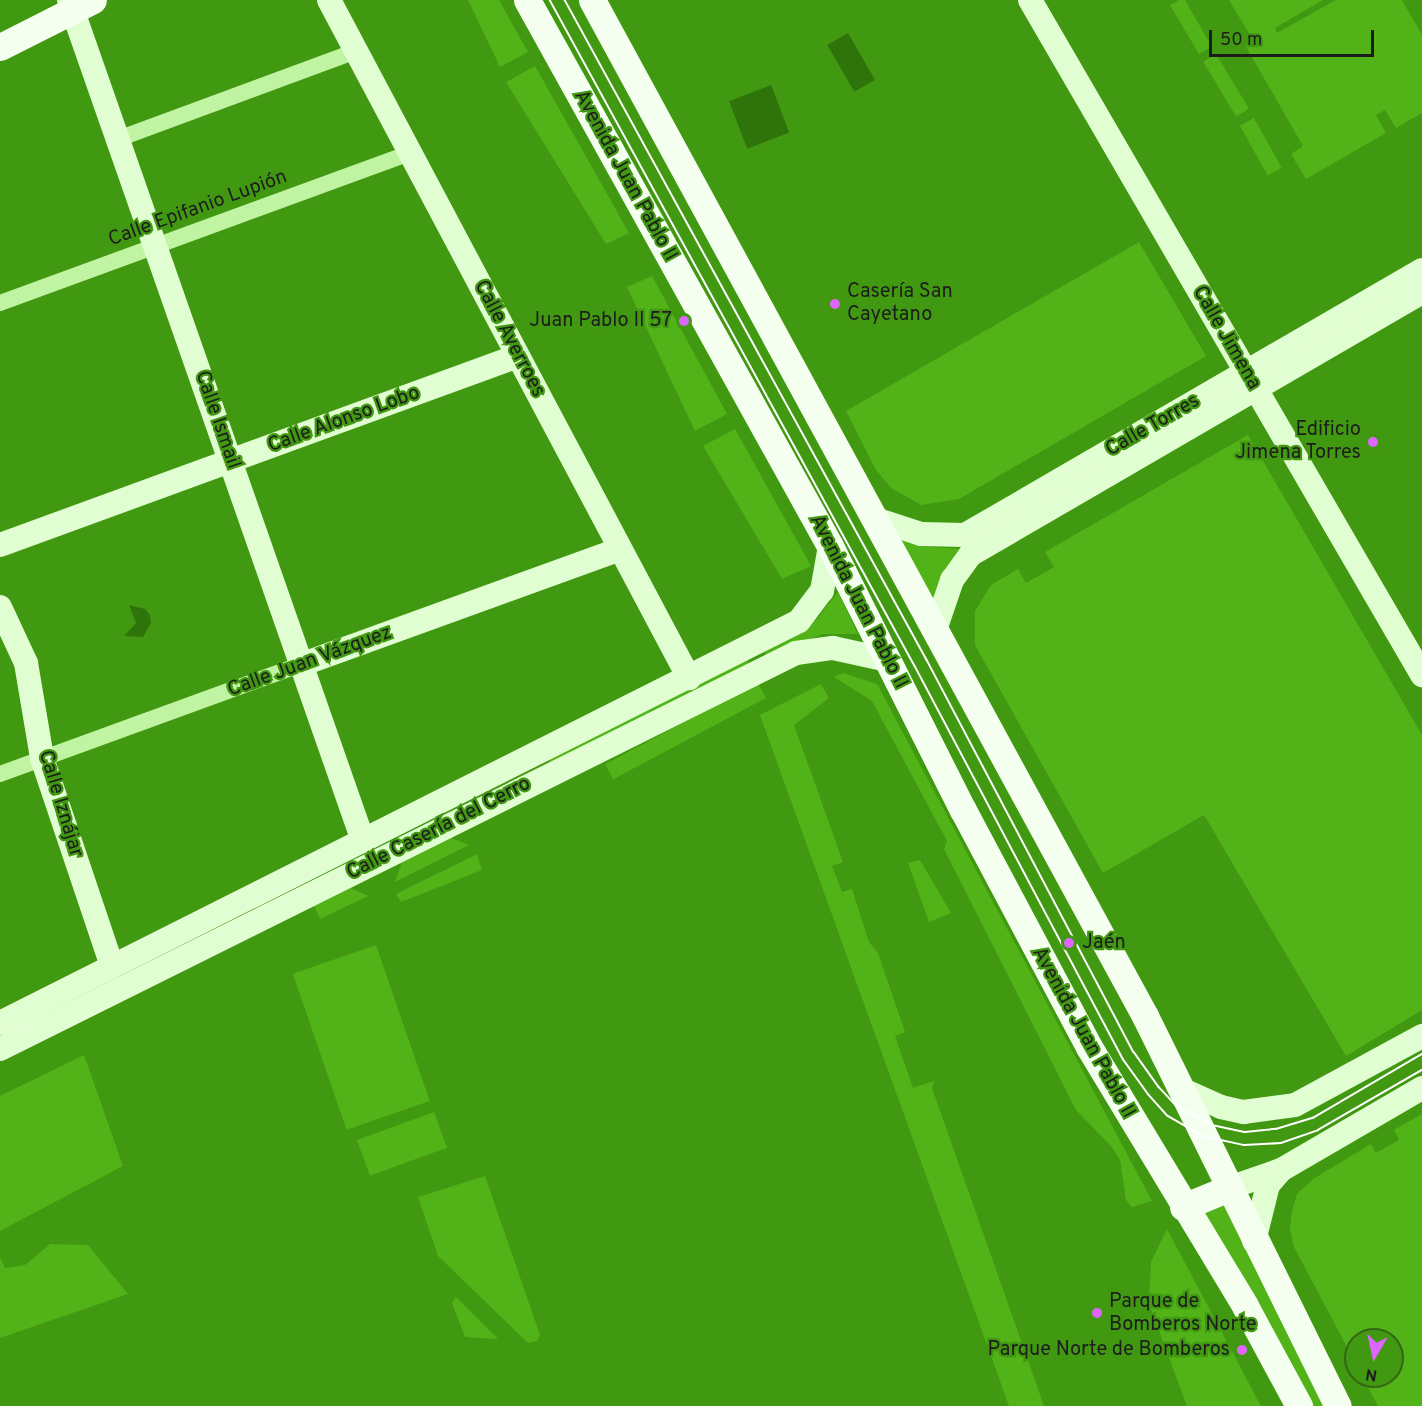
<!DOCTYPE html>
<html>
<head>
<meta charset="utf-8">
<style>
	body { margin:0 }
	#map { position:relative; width:1422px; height:1406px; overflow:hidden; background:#419811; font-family:Overpass,sans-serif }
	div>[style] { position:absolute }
	.green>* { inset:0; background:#52b318; transform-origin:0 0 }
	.water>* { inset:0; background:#2f740a; transform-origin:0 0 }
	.street>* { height:16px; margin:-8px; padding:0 8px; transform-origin:8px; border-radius:8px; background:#c1f4a2 }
	.secondary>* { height:24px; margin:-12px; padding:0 12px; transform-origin:12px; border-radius:12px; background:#e1fdd2 }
	.primary>* { height:27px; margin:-13.5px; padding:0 13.5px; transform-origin:13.5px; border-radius:13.5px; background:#f4ffef }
	.tram>* { height:1.5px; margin:-0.75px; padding:0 0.75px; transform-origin:0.75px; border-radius:0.75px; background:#fff }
	.dots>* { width:16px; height:16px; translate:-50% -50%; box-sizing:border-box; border:3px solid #419811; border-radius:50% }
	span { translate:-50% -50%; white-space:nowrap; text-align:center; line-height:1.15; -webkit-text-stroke:4.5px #419811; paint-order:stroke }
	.street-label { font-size:20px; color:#1d1d1d }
	.poi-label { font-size:20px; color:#1d1d1d }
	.left { translate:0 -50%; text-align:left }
	.right { translate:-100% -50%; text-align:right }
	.north { position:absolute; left:1344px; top:1328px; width:60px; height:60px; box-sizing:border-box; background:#419811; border:2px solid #336716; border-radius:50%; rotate:189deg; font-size:16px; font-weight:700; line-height:24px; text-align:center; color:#1d1d1d }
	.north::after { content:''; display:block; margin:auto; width:21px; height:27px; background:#df65ff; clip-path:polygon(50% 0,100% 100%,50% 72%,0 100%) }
	.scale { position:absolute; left:1209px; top:30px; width:165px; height:27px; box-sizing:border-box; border:3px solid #1d1d1d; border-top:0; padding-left:8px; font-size:18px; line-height:21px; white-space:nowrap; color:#1d1d1d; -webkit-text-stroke:4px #419811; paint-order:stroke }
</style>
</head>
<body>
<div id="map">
	<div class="green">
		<div style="clip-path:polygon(468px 0,499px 0,528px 52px,500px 67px)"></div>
		<div style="clip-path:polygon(1179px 0,1185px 0,1212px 47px,1199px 54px,1170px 5px)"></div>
		<div style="clip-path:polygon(1229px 0,1323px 0,1275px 28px,1277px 33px,1336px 0,1402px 0,1422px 35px,1422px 113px,1396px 128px,1385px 110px,1376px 115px,1386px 133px,1306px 179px,1291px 154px,1303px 146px,1245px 45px,1253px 40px)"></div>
		<div style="left:1216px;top:54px;width:64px;height:15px;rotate:59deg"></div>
		<div style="clip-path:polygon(535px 66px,629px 233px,606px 244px,506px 82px)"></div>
		<div style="left:1254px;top:118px;width:57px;height:16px;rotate:61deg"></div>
		<div style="clip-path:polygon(1139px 242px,1206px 356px,959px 499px,921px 505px,891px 488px,876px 470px,846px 411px)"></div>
		<div style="clip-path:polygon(652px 276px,727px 414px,695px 431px,627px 287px)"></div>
		<div style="clip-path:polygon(735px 429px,811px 566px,782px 579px,703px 446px)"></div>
		<div style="clip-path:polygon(1248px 435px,1422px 735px,1422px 1010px,1346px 1056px,1204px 815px,1103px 873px,975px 645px,975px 611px,991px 585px,1018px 569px,1026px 583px,1054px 567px,1045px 552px)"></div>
		<div style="clip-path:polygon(900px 540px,922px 546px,961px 549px,933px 602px)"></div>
		<div style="clip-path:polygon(838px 592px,858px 634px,822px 634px,767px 658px,763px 650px,816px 620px)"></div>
		<div style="clip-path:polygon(746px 658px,751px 667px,552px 767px,547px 756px)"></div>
		<div style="clip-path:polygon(843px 673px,877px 684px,1152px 1201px,1132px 1207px,1126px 1200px,1120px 1160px,1111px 1146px,1076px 1110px,944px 849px,947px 841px,872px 701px,834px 677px)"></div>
		<div style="left:758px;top:683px;width:17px;height:173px;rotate:62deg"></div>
		<div style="clip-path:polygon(821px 684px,829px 698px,794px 725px,843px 862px,832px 866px,842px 892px,852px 889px,869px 942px,878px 953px,905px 1032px,895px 1036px,913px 1088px,934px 1081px,932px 1088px,1044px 1406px,1009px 1406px,760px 715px)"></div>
		<div style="clip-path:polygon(451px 838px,469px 845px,395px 882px,402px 862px)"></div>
		<div style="clip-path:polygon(477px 854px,482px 870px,401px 902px,396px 894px)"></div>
		<div style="clip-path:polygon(920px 860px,951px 913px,929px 922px,908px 863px)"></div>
		<div style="clip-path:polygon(351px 888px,368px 896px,320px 919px,314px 906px)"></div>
		<div style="left:376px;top:945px;width:165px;height:88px;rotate:71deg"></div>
		<div style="clip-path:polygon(84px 1055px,123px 1166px,0 1231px,0 1096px)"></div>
		<div style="left:434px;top:1112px;width:38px;height:82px;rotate:70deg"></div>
		<div style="clip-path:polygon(1422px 1114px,1422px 1406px,1378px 1406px,1362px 1376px,1392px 1376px,1392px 1340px,1356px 1340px,1356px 1364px,1294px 1247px,1290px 1229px,1292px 1211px,1297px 1194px,1313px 1179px,1371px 1144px,1376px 1153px,1399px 1140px,1394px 1130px)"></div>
		<div style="clip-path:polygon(485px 1176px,540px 1335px,537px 1341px,528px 1343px,438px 1256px,418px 1197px)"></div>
		<div style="clip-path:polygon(1227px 1205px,1329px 1406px,1310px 1406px,1202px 1214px)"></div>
		<div style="clip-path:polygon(1167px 1229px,1261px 1406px,1187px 1406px,1149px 1304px,1151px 1262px)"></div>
		<div style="clip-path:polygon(50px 1244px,88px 1245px,128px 1294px,0 1338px,0 1257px,5px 1268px,25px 1265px)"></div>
		<div style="clip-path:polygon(456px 1297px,498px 1339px,465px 1337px,452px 1303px)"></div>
	</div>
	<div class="water">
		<div style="left:848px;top:33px;width:54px;height:24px;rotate:60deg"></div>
		<div style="left:771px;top:85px;width:51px;height:45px;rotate:69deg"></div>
		<div style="clip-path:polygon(129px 605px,145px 609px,150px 615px,151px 623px,143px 637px,124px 636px,136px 623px)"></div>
	</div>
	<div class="street">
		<div style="left:118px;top:139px;width:254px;rotate:-20.3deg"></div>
		<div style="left:0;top:303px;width:438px;rotate:-20.1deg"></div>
		<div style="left:0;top:774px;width:322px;rotate:-20deg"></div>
	</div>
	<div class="secondary">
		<div style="left:69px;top:0;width:891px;rotate:70.73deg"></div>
		<div style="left:329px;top:0;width:768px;rotate:62.03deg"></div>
		<div style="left:1030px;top:0;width:781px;rotate:59.85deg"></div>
		<div style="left:875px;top:519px;width:48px;rotate:18.1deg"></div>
		<div style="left:921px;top:534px;width:44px;rotate:1.3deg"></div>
		<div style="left:965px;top:535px;width:528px;rotate:-30.11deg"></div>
		<div style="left:0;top:545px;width:551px;rotate:-20.05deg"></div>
		<div style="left:0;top:607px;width:62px;rotate:65.1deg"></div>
		<div style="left:26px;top:663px;width:96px;rotate:80.4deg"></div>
		<div style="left:42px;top:758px;width:219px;rotate:71.4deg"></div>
		<div style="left:935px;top:630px;width:53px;rotate:-71.2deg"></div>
		<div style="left:952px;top:580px;width:31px;rotate:-54deg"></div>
		<div style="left:970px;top:555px;width:523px;rotate:-30.19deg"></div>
		<div style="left:303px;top:664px;width:337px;rotate:-19.9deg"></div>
		<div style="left:0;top:1023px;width:894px;rotate:-26.71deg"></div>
		<div style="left:799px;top:621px;width:38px;rotate:-53deg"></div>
		<div style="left:822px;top:591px;width:46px;rotate:-79.9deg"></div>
		<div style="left:0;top:1049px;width:889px;rotate:-26.45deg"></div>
		<div style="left:796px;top:653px;width:37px;rotate:-8deg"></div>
		<div style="left:833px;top:648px;width:56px;rotate:12.3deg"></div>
		<div style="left:1183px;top:1090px;width:42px;rotate:24.1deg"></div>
		<div style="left:1221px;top:1107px;width:23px;rotate:13deg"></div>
		<div style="left:1243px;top:1112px;width:52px;rotate:-7.7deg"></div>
		<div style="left:1295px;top:1105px;width:145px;rotate:-28.5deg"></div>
		<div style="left:1229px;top:1188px;width:55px;rotate:-19.1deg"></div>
		<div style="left:1281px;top:1170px;width:163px;rotate:-30.2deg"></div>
		<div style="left:1254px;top:1241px;width:58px;rotate:-76deg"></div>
		<div style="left:1268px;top:1185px;width:20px;rotate:-49deg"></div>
	</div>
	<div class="primary">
		<div style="left:527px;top:0;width:624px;rotate:60.97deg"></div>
		<div style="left:830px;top:546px;width:296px;rotate:63.3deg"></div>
		<div style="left:963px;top:810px;width:268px;rotate:62deg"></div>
		<div style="left:1089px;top:1047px;width:302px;rotate:58.9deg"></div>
		<div style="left:1245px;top:1306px;width:114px;rotate:61.6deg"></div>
		<div style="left:592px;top:0;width:1157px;rotate:61.44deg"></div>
		<div style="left:1145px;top:1016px;width:435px;rotate:63.7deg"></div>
		<div style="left:0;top:47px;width:104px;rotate:-26.8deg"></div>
		<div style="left:1183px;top:1207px;width:50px;rotate:-22.4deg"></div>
	</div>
	<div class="tram">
		<div style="left:550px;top:0;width:759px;rotate:61.28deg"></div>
		<div style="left:915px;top:666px;width:445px;rotate:62.1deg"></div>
		<div style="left:1123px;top:1059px;width:44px;rotate:54.2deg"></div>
		<div style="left:1149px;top:1095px;width:28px;rotate:48deg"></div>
		<div style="left:1168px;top:1116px;width:40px;rotate:29.7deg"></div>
		<div style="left:1203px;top:1136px;width:42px;rotate:12.4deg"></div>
		<div style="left:1244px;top:1145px;width:37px;rotate:-3deg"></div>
		<div style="left:1281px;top:1143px;width:39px;rotate:-19deg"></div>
		<div style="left:1318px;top:1130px;width:120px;rotate:-30deg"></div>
		<div style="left:565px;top:0;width:753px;rotate:61.26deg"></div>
		<div style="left:927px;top:660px;width:443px;rotate:62.2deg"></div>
		<div style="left:1134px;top:1052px;width:43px;rotate:54.5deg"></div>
		<div style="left:1159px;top:1087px;width:25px;rotate:47deg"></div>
		<div style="left:1176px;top:1105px;width:41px;rotate:29.1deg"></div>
		<div style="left:1212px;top:1125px;width:34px;rotate:12deg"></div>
		<div style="left:1245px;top:1132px;width:31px;rotate:-6deg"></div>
		<div style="left:1276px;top:1129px;width:39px;rotate:-17deg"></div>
		<div style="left:1313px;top:1118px;width:126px;rotate:-30.4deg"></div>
	</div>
	<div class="dots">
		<div style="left:835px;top:304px;background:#df65ff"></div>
		<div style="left:684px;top:321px;background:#df65ff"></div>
		<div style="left:1373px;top:442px;background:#df65ff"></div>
		<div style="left:1069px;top:943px;background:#df65ff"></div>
		<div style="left:1097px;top:1313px;background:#df65ff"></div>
		<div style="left:1242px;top:1350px;background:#df65ff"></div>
	</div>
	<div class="street-label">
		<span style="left:625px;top:176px;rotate:61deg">Avenida Juan Pablo II</span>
		<span style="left:198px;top:209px;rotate:-20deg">Calle Epifanio Lupión</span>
		<span style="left:1226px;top:338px;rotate:60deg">Calle Jimena</span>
		<span style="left:509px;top:339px;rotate:62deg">Calle Averroes</span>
		<span style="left:217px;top:420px;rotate:71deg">Calle Ismail</span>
		<span style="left:344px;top:420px;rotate:-20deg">Calle Alonso Lobo</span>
		<span style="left:1153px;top:426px;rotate:-30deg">Calle Torres</span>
		<span style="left:858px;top:602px;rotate:63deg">Avenida Juan Pablo II</span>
		<span style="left:310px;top:662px;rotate:-20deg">Calle Juan Vázquez</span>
		<span style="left:60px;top:804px;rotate:73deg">Calle Iznájar</span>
		<span style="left:439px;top:829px;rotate:-27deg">Calle Casería del Cerro</span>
		<span style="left:1083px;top:1033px;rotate:61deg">Avenida Juan Pablo II</span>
	</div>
	<div class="poi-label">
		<span class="left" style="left:847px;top:304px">Casería San<br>Cayetano</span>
		<span class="right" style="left:672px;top:321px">Juan Pablo II 57</span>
		<span class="right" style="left:1361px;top:442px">Edificio<br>Jimena Torres</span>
		<span class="left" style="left:1082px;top:943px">Jaén</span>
		<span class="left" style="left:1109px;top:1314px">Parque de<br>Bomberos Norte</span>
		<span class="right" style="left:1230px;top:1350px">Parque Norte de Bomberos</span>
	</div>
	<div class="north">N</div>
	<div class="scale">50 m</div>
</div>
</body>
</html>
